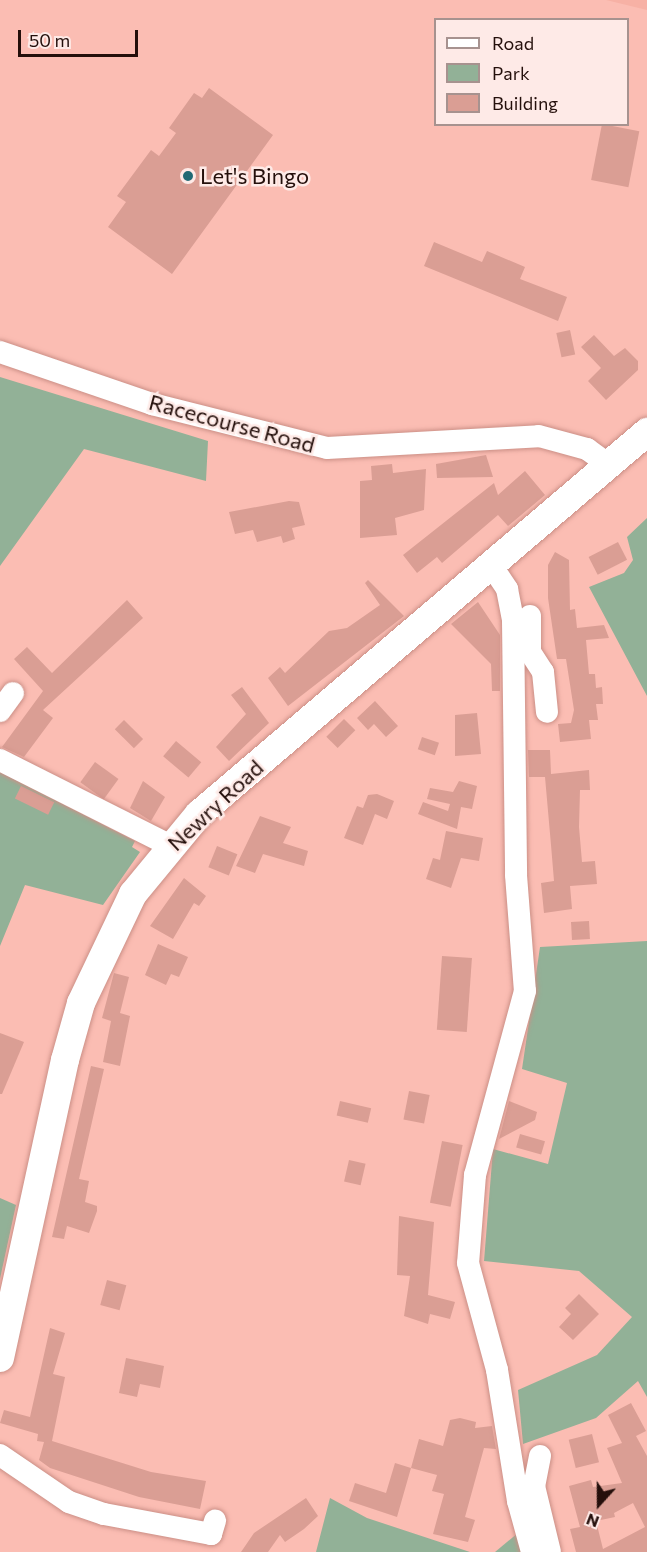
<!DOCTYPE html>
<html>
<head>
<meta charset="utf-8">
<style>
	body { margin:0 }
	#map { position:relative; width:647px; height:1552px; overflow:hidden; background:#fbbdb3; font-family:Commissioner,sans-serif }
	div>[style] { position:absolute }
	.built>* { inset:0; background:#f7b1a5 }
	.green>* { inset:0; background:#92b197 }
	.building>* { inset:0; background:#da9e94; transform-origin:0 0 }
	.roads { filter:drop-shadow(0 0 2px #cb8f86) drop-shadow(0 0 2px #cb8f86) }
	.minor>* { height:22px; margin:-11px; padding:0 11px; transform-origin:11px; border-radius:11px; background:#fff }
	.major>* { height:28px; margin:-14px; padding:0 14px; transform-origin:14px; border-radius:14px; background:#fff }
	.dots>* { width:16px; height:16px; translate:-50% -50%; box-sizing:border-box; border:3px solid #feeae7; border-radius:50% }
	span { translate:-50% -50%; white-space:nowrap; text-align:center; line-height:1.15; -webkit-text-stroke:5px #feeae7; paint-order:stroke }
	.poi-label { font-size:22px; color:#240f0b }
	.left { translate:0 -50%; text-align:left }
	.street-label { font-size:22px; color:#240f0b }
	.legend { position:absolute; left:434px; top:18px; width:195px; height:108px; box-sizing:border-box; background:#feeae7; border:2px solid #a7928f; margin:0; padding:8px 10px; list-style:none; font-size:18px; color:#240f0b }
	.legend li { display:flex; align-items:center; gap:12px; height:30px }
	.legend b { width:30px; border:2px solid #a7928f }
	.north { position:absolute; left:569px; top:1474px; width:60px; height:60px; -webkit-text-stroke:4px #feeae7; paint-order:stroke; rotate:201deg; font-size:16px; font-weight:700; line-height:24px; text-align:center; color:#240f0b }
	.north::after { content:''; display:block; margin:auto; width:21px; height:27px; background:#240f0b; clip-path:polygon(50% 0,100% 100%,50% 72%,0 100%) }
	.scale { position:absolute; left:18px; top:30px; width:120px; height:27px; box-sizing:border-box; border:3px solid #240f0b; border-top:0; padding-left:8px; font-size:18px; line-height:21px; white-space:nowrap; color:#240f0b; -webkit-text-stroke:4px #feeae7; paint-order:stroke }
</style>
</head>
<body>
<div id="map">
	<div class="built">
		<div style="clip-path:polygon(606px 0,647px 0,647px 10px)"></div>
	</div>
	<div class="green">
		<div style="clip-path:polygon(0 377px,208px 441px,206px 481px,84px 449px,0 566px)"></div>
		<div style="clip-path:polygon(647px 518px,647px 696px,589px 587px,624px 573px,633px 560px,627px 537px)"></div>
		<div style="clip-path:polygon(0 772px,135px 841px,132px 847px,140px 852px,103px 905px,25px 885px,0 946px)"></div>
		<div style="clip-path:polygon(647px 941px,647px 1397px,638px 1381px,596px 1418px,523px 1444px,518px 1390px,597px 1355px,632px 1317px,579px 1271px,484px 1261px,493px 1149px,548px 1164px,567px 1083px,522px 1069px,540px 947px)"></div>
		<div style="clip-path:polygon(0 1198px,16px 1205px,0 1279px)"></div>
		<div style="clip-path:polygon(330px 1498px,367px 1518px,470px 1552px,316px 1552px)"></div>
		<div style="clip-path:polygon(518px 1533px,523px 1552px,495px 1552px)"></div>
	</div>
	<div class="building">
		<div style="clip-path:polygon(209px 88px,273px 135px,172px 274px,108px 227px,126px 202px,117px 196px,151px 150px,159px 156px,176px 133px,169px 128px,194px 93px,202px 98px)"></div>
		<div style="left:602px;top:124px;width:38px;height:57px;rotate:11deg"></div>
		<div style="clip-path:polygon(434px 242px,482px 262px,487px 251px,525px 267px,520px 279px,567px 297px,558px 321px,424px 266px)"></div>
		<div style="left:570px;top:330px;width:25px;height:14px;rotate:78deg"></div>
		<div style="clip-path:polygon(594px 335px,614px 356px,625px 348px,638px 361px,638px 370px,606px 400px,588px 381px,601px 368px,581px 347px)"></div>
		<div style="clip-path:polygon(486px 455px,493px 477px,437px 478px,436px 464px)"></div>
		<div style="clip-path:polygon(392px 464px,393px 473px,426px 469px,424px 510px,395px 518px,397px 535px,360px 538px,360px 481px,372px 480px,371px 466px)"></div>
		<div style="clip-path:polygon(525px 471px,545px 495px,508px 526px,498px 515px,442px 563px,437px 557px,417px 573px,403px 555px,494px 483px,498px 495px)"></div>
		<div style="clip-path:polygon(289px 501px,299px 502px,305px 525px,292px 528px,295px 539px,283px 543px,281px 536px,257px 542px,253px 530px,235px 534px,229px 512px)"></div>
		<div style="left:618px;top:542px;width:20px;height:33px;rotate:63deg"></div>
		<div style="clip-path:polygon(555px 552px,569px 560px,570px 610px,575px 609px,577px 628px,604px 625px,609px 638px,586px 640px,589px 674px,595px 674px,596px 688px,602px 687px,603px 704px,596px 704px,598px 720px,589px 720px,591px 739px,560px 742px,558px 724px,571px 723px,574px 710px,566px 659px,557px 659px,548px 598px,548px 565px)"></div>
		<div style="clip-path:polygon(368px 580px,404px 616px,288px 706px,268px 678px,280px 667px,285px 673px,329px 631px,347px 628px,380px 605px,365px 583px)"></div>
		<div style="clip-path:polygon(127px 600px,143px 618px,43px 710px,53px 718px,24px 757px,2px 747px,43px 691px,14px 659px,27px 647px,52px 673px)"></div>
		<div style="clip-path:polygon(478px 602px,500px 635px,500px 691px,492px 691px,491px 664px,451px 624px)"></div>
		<div style="clip-path:polygon(242px 687px,269px 723px,229px 761px,216px 747px,246px 714px,231px 695px)"></div>
		<div style="clip-path:polygon(375px 701px,398px 726px,386px 737px,374px 724px,368px 730px,357px 718px)"></div>
		<div style="clip-path:polygon(477px 713px,481px 754px,455px 756px,455px 715px)"></div>
		<div style="left:344px;top:719px;width:16px;height:25px;rotate:45deg"></div>
		<div style="left:124px;top:720px;width:27px;height:13px;rotate:45deg"></div>
		<div style="left:422px;top:737px;width:18px;height:13px;rotate:19deg"></div>
		<div style="left:176px;top:741px;width:33px;height:20px;rotate:40deg"></div>
		<div style="clip-path:polygon(528px 750px,550px 750px,551px 774px,589px 770px,590px 790px,580px 790px,579px 827px,582px 862px,595px 861px,597px 884px,570px 886px,572px 909px,544px 913px,541px 883px,554px 881px,551px 845px,545px 777px,529px 777px)"></div>
		<div style="left:95px;top:762px;width:29px;height:25px;rotate:36deg"></div>
		<div style="clip-path:polygon(143px 781px,165px 797px,151px 821px,130px 808px)"></div>
		<div style="clip-path:polygon(459px 781px,477px 786px,472px 809px,461px 807px,457px 829px,418px 814px,423px 802px,448px 811px,450px 804px,427px 799px,430px 788px,453px 792px)"></div>
		<div style="left:21px;top:786px;width:37px;height:14px;rotate:26deg"></div>
		<div style="clip-path:polygon(377px 794px,394px 801px,387px 819px,375px 814px,363px 845px,344px 838px,357px 806px,363px 808px,368px 795px)"></div>
		<div style="clip-path:polygon(260px 816px,291px 827px,283px 843px,308px 851px,304px 866px,263px 854px,255px 873px,236px 866px)"></div>
		<div style="clip-path:polygon(446px 831px,483px 838px,479px 861px,461px 858px,451px 888px,426px 879px,433px 858px,440px 860px)"></div>
		<div style="left:217px;top:846px;width:22px;height:23px;rotate:22deg"></div>
		<div style="clip-path:polygon(184px 878px,206px 896px,199px 906px,194px 903px,173px 939px,150px 926px)"></div>
		<div style="left:589px;top:921px;width:18px;height:18px;rotate:87deg"></div>
		<div style="clip-path:polygon(158px 944px,188px 957px,179px 977px,171px 974px,166px 985px,145px 975px)"></div>
		<div style="left:442px;top:956px;width:30px;height:74px;rotate:4deg"></div>
		<div style="clip-path:polygon(114px 973px,129px 977px,120px 1013px,130px 1016px,120px 1066px,103px 1062px,111px 1021px,102px 1018px)"></div>
		<div style="clip-path:polygon(0 1033px,24px 1042px,2px 1094px,0 1094px)"></div>
		<div style="clip-path:polygon(91px 1066px,104px 1069px,79px 1179px,89px 1181px,85px 1202px,97px 1206px,97px 1211px,89px 1233px,67px 1226px,64px 1239px,52px 1237px)"></div>
		<div style="left:409px;top:1091px;width:21px;height:29px;rotate:11deg"></div>
		<div style="left:340px;top:1101px;width:32px;height:15px;rotate:13deg"></div>
		<div style="clip-path:polygon(509px 1101px,537px 1112px,535px 1120px,499px 1139px)"></div>
		<div style="left:520px;top:1134px;width:26px;height:14px;rotate:16deg"></div>
		<div style="left:442px;top:1141px;width:21px;height:63px;rotate:11deg"></div>
		<div style="left:349px;top:1160px;width:17px;height:22px;rotate:13deg"></div>
		<div style="clip-path:polygon(399px 1216px,434px 1222px,428px 1295px,455px 1302px,450px 1319px,430px 1314px,428px 1324px,404px 1316px,410px 1276px,397px 1275px)"></div>
		<div style="left:107px;top:1280px;width:20px;height:26px;rotate:15deg"></div>
		<div style="clip-path:polygon(579px 1294px,599px 1314px,573px 1340px,559px 1327px,571px 1314px,565px 1308px)"></div>
		<div style="clip-path:polygon(50px 1328px,65px 1333px,53px 1374px,65px 1377px,52px 1441px,151px 1472px,206px 1481px,200px 1509px,139px 1497px,50px 1468px,39px 1460px,44px 1442px,37px 1441px,38px 1434px,0 1423px,4px 1410px,30px 1417px)"></div>
		<div style="clip-path:polygon(126px 1358px,164px 1366px,160px 1388px,140px 1384px,137px 1397px,119px 1393px)"></div>
		<div style="clip-path:polygon(evenodd,631px 1403px,646px 1431px,636px 1436px,647px 1456px,647px 1552px,576px 1552px,570px 1529px,580px 1527px,569px 1486px,591px 1480px,593px 1487px,622px 1483px,607px 1448px,622px 1443px,608px 1415px,631px 1403px,633px 1503px,645px 1527px,603px 1549px,596px 1521px,615px 1517px,614px 1513px,633px 1503px)"></div>
		<div style="clip-path:polygon(460px 1418px,476px 1422px,475px 1428px,492px 1426px,496px 1449px,484px 1448px,465px 1517px,475px 1520px,468px 1542px,433px 1534px,444px 1494px,432px 1491px,437px 1475px,411px 1468px,419px 1439px,443px 1446px,450px 1420px)"></div>
		<div style="left:592px;top:1434px;width:29px;height:24px;rotate:76deg"></div>
		<div style="clip-path:polygon(395px 1463px,411px 1468px,397px 1517px,349px 1501px,355px 1483px,386px 1493px)"></div>
		<div style="clip-path:polygon(306px 1498px,318px 1516px,304px 1529px,285px 1542px,280px 1535px,268px 1552px,241px 1552px,254px 1533px)"></div>
	</div>
	<div class="roads">
		<div class="minor">
			<div style="left:0;top:352px;width:161px;rotate:18.9deg"></div>
			<div style="left:152px;top:404px;width:180px;rotate:14.1deg"></div>
			<div style="left:327px;top:448px;width:212px;rotate:-3.2deg"></div>
			<div style="left:539px;top:436px;width:50px;rotate:15.2deg"></div>
			<div style="left:587px;top:449px;width:27px;rotate:36deg"></div>
			<div style="left:491px;top:565px;width:29px;rotate:56deg"></div>
			<div style="left:507px;top:589px;width:33px;rotate:79deg"></div>
			<div style="left:513px;top:621px;width:254px;rotate:89.3deg"></div>
			<div style="left:516px;top:875px;width:116px;rotate:85.6deg"></div>
			<div style="left:525px;top:991px;width:191px;rotate:105.2deg"></div>
			<div style="left:475px;top:1175px;width:88px;rotate:94.5deg"></div>
			<div style="left:468px;top:1263px;width:111px;rotate:74.8deg"></div>
			<div style="left:497px;top:1370px;width:133px;rotate:80.9deg"></div>
			<div style="left:518px;top:1501px;width:53px;rotate:74.6deg"></div>
			<div style="left:530px;top:616px;width:36px;rotate:90deg"></div>
			<div style="left:530px;top:652px;width:24px;rotate:57deg"></div>
			<div style="left:543px;top:672px;width:40px;rotate:84.3deg"></div>
			<div style="left:0;top:711px;width:22px;rotate:-54deg"></div>
			<div style="left:0;top:760px;width:189px;rotate:26.7deg"></div>
			<div style="left:0;top:1455px;width:83px;rotate:34.3deg"></div>
			<div style="left:69px;top:1502px;width:37px;rotate:19deg"></div>
			<div style="left:104px;top:1514px;width:109px;rotate:10.6deg"></div>
			<div style="left:211px;top:1534px;width:14px;rotate:-73deg"></div>
			<div style="left:540px;top:1456px;width:31px;rotate:101deg"></div>
			<div style="left:534px;top:1486px;width:68px;rotate:76.4deg"></div>
		</div>
		<div class="major">
			<div style="left:0;top:1358px;width:305px;rotate:-77.7deg"></div>
			<div style="left:65px;top:1060px;width:59px;rotate:-74.3deg"></div>
			<div style="left:81px;top:1003px;width:121px;rotate:-64.5deg"></div>
			<div style="left:133px;top:894px;width:104px;rotate:-50.5deg"></div>
			<div style="left:199px;top:814px;width:589px;rotate:-40.45deg"></div>
		</div>
	</div>
	<div class="dots">
		<div style="left:188px;top:176px;background:#216a75"></div>
	</div>
	<div class="poi-label">
		<span class="left" style="left:200px;top:176px">Let's Bingo</span>
	</div>
	<div class="street-label">
		<span style="left:232px;top:423px;rotate:15deg">Racecourse Road</span>
		<span style="left:215px;top:805px;rotate:-43deg">Newry Road</span>
	</div>
	<ul class="legend">
	<li><b style="height:8px;background:#fff"></b>Road</li>
	<li><b style="height:16px;background:#92b197"></b>Park</li>
	<li><b style="height:16px;background:#da9e94"></b>Building</li>
	</ul>
	<div class="north">N</div>
	<div class="scale">50 m</div>
</div>
</body>
</html>
